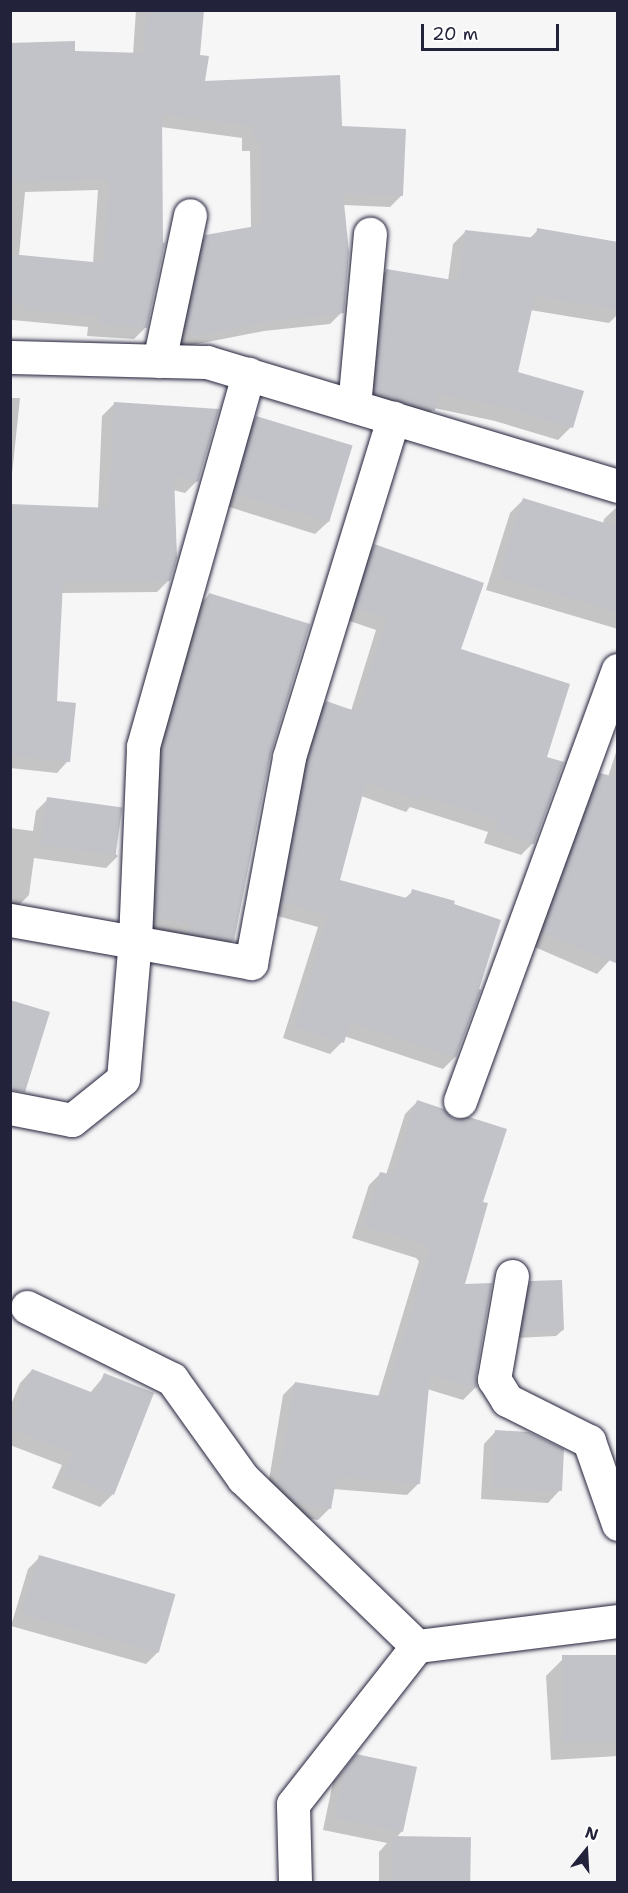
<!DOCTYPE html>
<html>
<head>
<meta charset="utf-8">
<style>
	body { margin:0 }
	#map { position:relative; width:628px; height:1893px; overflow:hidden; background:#f6f6f7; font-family:"Shantell Sans",sans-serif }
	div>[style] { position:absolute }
	.shadow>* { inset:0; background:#0003 }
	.building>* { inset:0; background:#c2c2c9; transform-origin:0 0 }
	.roads { filter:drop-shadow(0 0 2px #22223b) drop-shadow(0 0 2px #22223b) }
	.street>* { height:33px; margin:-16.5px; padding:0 16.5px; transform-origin:16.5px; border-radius:16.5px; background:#fff }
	span { translate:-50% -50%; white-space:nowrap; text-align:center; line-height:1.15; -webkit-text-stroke:6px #fff; paint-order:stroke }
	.frame { position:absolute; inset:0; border:12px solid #22223b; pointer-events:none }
	.north { position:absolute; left:556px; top:1821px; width:60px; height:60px; -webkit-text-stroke:4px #fff; paint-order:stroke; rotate:18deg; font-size:16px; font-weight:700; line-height:24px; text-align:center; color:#22223b }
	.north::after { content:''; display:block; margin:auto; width:21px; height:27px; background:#22223b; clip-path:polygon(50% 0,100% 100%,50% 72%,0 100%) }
	.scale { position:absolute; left:421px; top:24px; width:138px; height:27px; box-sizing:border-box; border:3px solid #22223b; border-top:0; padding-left:8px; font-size:18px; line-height:21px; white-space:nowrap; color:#22223b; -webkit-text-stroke:4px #fff; paint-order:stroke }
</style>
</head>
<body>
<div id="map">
	<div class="shadow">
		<div style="clip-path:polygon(evenodd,136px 10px,202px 10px,199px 56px,204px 82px,340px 127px,402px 195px,390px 207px,343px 205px,342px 312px,330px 324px,264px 331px,182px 347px,181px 342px,174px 342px,194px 249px,206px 236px,251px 228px,250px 151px,242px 151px,242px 138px,161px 127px,146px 327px,134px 339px,87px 336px,88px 327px,12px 320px,10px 44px,73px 52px,133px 54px,136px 10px,98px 190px,93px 263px,19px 256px,25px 192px,98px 190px)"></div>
		<div style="clip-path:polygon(538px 230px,618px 243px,618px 314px,609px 323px,530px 310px,517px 373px,571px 427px,558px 440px,495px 421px,434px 408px,420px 424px,362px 406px,373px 284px,386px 271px,448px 281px,453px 244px,466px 231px,529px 239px)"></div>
		<div style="clip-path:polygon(10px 398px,20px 398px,10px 493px)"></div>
		<div style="clip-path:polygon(114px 404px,197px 481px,185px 493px,173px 490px,169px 580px,157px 592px,61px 593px,55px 703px,68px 761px,57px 773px,10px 768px,10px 505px,98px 509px,102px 416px)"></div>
		<div style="clip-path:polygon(256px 418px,350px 447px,328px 522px,315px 534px,223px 505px,244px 430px)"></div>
		<div style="clip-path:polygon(523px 500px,603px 524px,604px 519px,618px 506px,618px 629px,486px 590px,510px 513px)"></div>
		<div style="clip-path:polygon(374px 546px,545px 758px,533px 843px,521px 855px,484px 843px,488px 832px,410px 807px,406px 812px,361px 796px,338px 881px,404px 899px,413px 891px,455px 1057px,443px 1069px,344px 1036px,342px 1042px,330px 1054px,283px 1038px,318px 927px,270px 914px,314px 714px,326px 702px,351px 711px,376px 630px,344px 619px,362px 558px)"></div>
		<div style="clip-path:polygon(209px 595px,269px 753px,233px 940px,221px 952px,143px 930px,150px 762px,197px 607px)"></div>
		<div style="clip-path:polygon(618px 746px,618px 943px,610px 960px,597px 974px,530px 945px,587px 788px,601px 775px,608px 777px)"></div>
		<div style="clip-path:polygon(48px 799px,118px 856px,106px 868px,34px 858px,29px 895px,17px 907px,10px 906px,10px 828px,33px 831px,36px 811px)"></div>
		<div style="clip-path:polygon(417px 1102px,481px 1203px,463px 1286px,475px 1388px,463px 1400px,427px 1389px,419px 1483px,407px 1495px,333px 1489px,330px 1508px,318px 1520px,283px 1515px,266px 1498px,283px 1395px,295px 1383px,378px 1397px,419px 1261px,416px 1258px,352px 1238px,369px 1185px,381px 1173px,386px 1175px,405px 1114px)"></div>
		<div style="clip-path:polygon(531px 1283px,563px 1330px,556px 1336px,516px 1338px,524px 1289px)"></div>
		<div style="clip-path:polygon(32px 1370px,90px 1393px,105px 1375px,152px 1394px,112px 1495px,100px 1507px,52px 1488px,62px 1465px,10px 1445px,10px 1407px,20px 1383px)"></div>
		<div style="clip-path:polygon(496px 1431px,560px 1490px,548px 1503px,481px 1499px,484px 1444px)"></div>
		<div style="clip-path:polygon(40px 1557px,158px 1652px,146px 1664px,11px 1626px,28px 1569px)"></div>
		<div style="clip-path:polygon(618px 1657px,618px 1756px,551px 1760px,546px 1676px,562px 1660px)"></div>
		<div style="clip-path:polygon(357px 1756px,402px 1831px,396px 1838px,470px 1838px,470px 1882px,379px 1882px,379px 1852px,387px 1843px,323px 1830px,333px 1782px)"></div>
	</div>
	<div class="building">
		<div style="clip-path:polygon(147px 10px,204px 10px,200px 55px,209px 56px,205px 81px,340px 75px,342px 126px,406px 129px,403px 196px,343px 193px,349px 252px,344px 313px,277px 320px,193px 336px,192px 331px,185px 330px,205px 235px,262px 225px,262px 140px,254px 140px,253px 126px,162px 114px,163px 243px,165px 242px,147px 328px,98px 324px,99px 316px,23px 309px,24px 305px,10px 303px,10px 254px,103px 263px,110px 179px,10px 182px,10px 43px,75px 41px,75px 51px,143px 53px)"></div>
		<div style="clip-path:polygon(537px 228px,618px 242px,618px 309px,535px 296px,518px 372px,584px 391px,573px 428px,509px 408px,437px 393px,435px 411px,374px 393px,386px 269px,459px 281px,465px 230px,536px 238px)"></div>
		<div style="clip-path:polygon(114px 402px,219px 409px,198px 482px,174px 475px,177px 558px,170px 581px,63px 582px,57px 701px,76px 703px,70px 762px,10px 755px,10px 504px,109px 508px)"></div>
		<div style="left:256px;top:416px;width:101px;height:80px;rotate:17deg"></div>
		<div style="clip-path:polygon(523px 498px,618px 527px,618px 612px,499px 577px)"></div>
		<div style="clip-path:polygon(374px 544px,484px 583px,461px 649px,570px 684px,547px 757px,564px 762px,534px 844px,495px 831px,499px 820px,421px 795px,419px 801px,366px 782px,340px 880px,410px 899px,412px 889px,455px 901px,454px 904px,501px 920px,479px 989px,481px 990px,456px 1057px,350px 1022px,344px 1043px,294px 1026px,329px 915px,281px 902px,307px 761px,326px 701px,358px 712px,387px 618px,355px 607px)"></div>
		<div style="clip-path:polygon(209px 593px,310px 624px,271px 753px,234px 941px,189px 932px,191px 923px,155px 918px,162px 749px)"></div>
		<div style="clip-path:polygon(600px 773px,618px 778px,618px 964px,542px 932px)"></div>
		<div style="left:47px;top:797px;width:76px;height:48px;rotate:8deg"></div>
		<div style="clip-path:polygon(10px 1000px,50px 1012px,25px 1092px,10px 1090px)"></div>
		<div style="clip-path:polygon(417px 1100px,444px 1109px,454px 1119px,469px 1117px,507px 1129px,483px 1202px,488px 1203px,465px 1284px,492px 1283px,476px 1376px,477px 1388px,430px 1375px,420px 1484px,337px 1476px,331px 1509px,296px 1503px,278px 1485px,295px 1382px,386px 1397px,430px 1249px,426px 1248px,427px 1245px,364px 1226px,380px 1172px,393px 1175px)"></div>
		<div style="clip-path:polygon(562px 1280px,564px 1330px,521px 1332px,530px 1281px)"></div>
		<div style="clip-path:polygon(32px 1369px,96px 1394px,104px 1373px,154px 1393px,114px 1495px,64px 1476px,73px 1453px,10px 1429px)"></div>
		<div style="clip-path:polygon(495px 1430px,528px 1432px,564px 1449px,562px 1491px,492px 1488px)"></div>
		<div style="left:39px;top:1555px;width:142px;height:61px;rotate:16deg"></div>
		<div style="left:618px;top:1655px;width:87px;height:56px;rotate:90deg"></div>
		<div style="clip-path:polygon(356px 1754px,417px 1767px,403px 1832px,334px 1818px,345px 1768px)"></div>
		<div style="left:393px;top:1836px;width:78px;height:46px;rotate:1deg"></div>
	</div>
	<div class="roads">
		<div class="street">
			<div style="left:10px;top:357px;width:197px;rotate:1.5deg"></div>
			<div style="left:207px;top:362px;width:429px;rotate:16.8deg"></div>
			<div style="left:159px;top:361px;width:149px;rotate:-78deg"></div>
			<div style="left:354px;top:406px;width:173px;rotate:-84.7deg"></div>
			<div style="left:10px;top:920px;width:245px;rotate:10.1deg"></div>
			<div style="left:251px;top:963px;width:209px;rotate:-79.5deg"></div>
			<div style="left:289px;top:757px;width:355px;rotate:-72.9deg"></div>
			<div style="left:460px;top:1101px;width:459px;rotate:-69.9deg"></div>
			<div style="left:10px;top:1108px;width:63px;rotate:11deg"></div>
			<div style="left:72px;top:1120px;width:65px;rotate:-38.8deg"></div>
			<div style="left:123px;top:1079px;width:140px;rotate:-85.1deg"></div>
			<div style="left:135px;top:940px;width:194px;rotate:-87.6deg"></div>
			<div style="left:143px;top:746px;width:387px;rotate:-74.2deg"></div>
			<div style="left:512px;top:1276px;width:105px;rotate:99.9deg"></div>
			<div style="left:494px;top:1379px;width:25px;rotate:58deg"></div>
			<div style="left:507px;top:1400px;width:92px;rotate:26.6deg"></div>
			<div style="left:589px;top:1441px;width:88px;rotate:70.7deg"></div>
			<div style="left:27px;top:1307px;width:162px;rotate:26.4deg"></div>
			<div style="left:172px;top:1379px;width:122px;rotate:54.4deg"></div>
			<div style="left:243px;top:1478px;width:242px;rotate:44deg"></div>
			<div style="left:295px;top:1882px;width:78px;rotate:-91.5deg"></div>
			<div style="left:293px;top:1804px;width:201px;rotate:-51.9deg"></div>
			<div style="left:417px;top:1646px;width:203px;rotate:-7.1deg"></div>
		</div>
	</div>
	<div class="frame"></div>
	<div class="north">N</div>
	<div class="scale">20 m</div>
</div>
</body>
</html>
